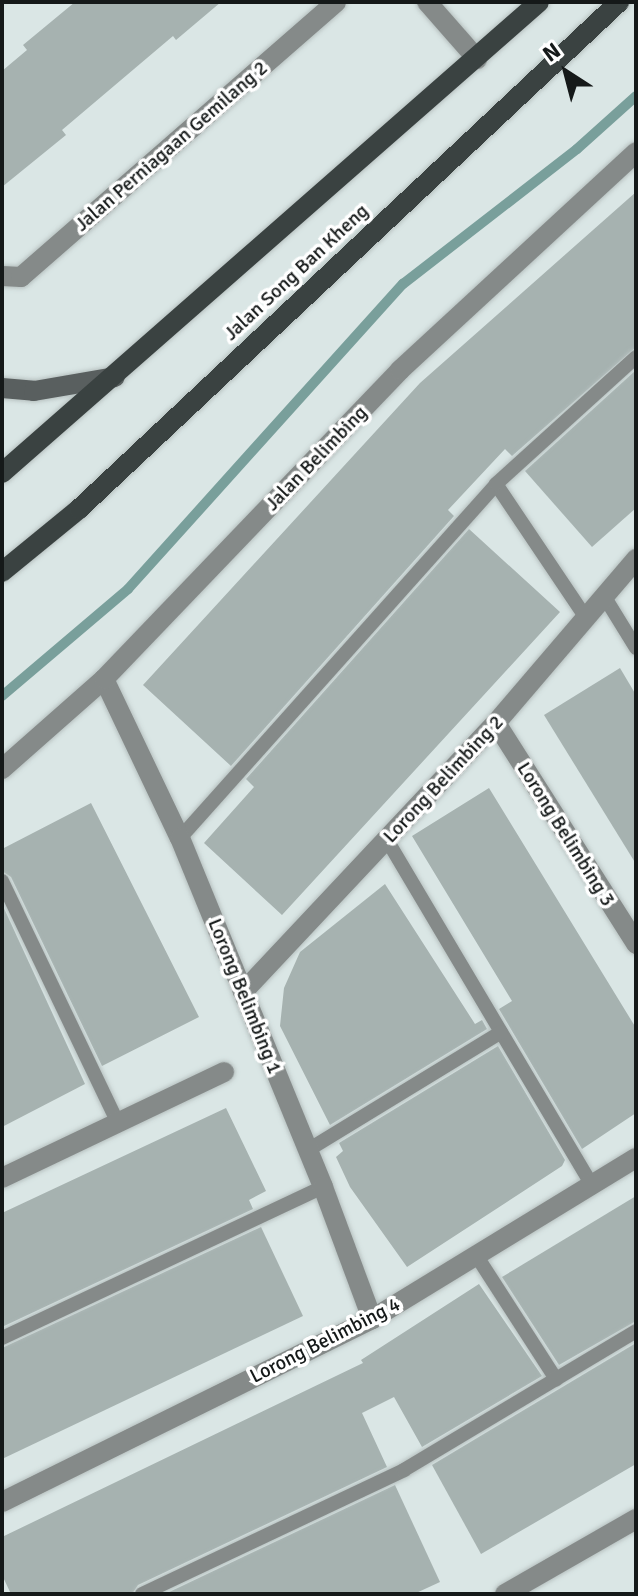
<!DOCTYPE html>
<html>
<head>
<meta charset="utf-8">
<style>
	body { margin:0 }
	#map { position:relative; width:638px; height:1596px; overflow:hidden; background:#dae6e5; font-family:Signika,sans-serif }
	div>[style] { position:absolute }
	.stream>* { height:10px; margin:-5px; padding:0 5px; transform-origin:5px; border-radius:5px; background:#799f9b }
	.building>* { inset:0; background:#a6b2b0 }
	.roads { filter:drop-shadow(0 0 2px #b7c1c0) drop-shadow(0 0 2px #b7c1c0) }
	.lane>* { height:14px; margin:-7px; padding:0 7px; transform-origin:7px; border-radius:7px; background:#858a89 }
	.street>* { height:20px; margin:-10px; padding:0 10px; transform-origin:10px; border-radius:10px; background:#858a89 }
	.secondary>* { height:20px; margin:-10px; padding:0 10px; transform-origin:10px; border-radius:10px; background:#595f5f }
	.primary>* { height:20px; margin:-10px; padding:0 10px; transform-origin:10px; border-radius:10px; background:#3a4241 }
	span { translate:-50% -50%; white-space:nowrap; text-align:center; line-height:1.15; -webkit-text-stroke:7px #fff; paint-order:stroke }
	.street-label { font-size:20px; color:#151919 }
	.frame { position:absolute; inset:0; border:4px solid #151919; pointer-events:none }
	.north { position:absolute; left:526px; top:32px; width:80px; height:80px; -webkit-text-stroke:6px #fff; paint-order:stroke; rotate:324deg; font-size:22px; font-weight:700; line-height:32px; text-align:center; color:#151919 }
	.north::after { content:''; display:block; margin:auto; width:28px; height:36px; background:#151919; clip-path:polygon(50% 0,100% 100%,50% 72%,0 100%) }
</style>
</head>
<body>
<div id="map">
	<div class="stream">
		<div style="left:2px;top:696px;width:165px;rotate:-40.3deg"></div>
		<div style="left:128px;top:589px;width:411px;rotate:-48deg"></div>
		<div style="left:403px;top:284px;width:220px;rotate:-37.8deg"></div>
		<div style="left:577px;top:149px;width:79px;rotate:-41.9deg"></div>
	</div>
	<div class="building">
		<div style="clip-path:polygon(75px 2px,221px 2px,176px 40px,173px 36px,62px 130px,66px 135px,2px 187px,2px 71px,27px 50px,23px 45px)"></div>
		<div style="clip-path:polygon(636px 192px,636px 347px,512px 456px,505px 449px,448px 510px,454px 516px,231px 766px,143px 685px,420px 383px)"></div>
		<div style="clip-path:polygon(636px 370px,636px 508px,592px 547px,525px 471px)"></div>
		<div style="clip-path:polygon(469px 529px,560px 612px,282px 915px,204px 843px,254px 787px,246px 779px)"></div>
		<div style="clip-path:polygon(620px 668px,636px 695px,636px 864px,544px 715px)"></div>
		<div style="clip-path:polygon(489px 788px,636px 1028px,636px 1113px,582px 1149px,499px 1009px,512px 1001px,412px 836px)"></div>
		<div style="clip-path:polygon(91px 803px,199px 1017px,102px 1066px,11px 877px,2px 871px,2px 849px)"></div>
		<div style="clip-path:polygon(385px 884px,475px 1024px,482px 1020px,487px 1029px,330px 1125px,280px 1026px,284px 988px,300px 952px)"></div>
		<div style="clip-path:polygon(2px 904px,85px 1084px,2px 1127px)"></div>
		<div style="clip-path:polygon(498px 1046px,565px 1160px,562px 1166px,407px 1267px,350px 1187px,336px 1157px,343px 1151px,339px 1143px)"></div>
		<div style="clip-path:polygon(226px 1108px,266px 1191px,249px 1200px,253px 1209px,2px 1327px,2px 1213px)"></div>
		<div style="clip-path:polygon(636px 1196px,636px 1321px,559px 1365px,502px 1277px)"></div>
		<div style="clip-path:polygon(261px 1227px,303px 1316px,2px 1459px,2px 1348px)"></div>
		<div style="clip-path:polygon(479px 1284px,542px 1376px,422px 1447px,394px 1397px,362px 1413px,387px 1467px,138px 1585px,132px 1594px,11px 1594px,2px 1575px,2px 1537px,363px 1363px,361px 1360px)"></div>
		<div style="clip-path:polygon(636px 1343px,636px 1464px,481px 1554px,432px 1465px)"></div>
		<div style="clip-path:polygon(395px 1485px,440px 1582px,414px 1594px,165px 1594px)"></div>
	</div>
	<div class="roads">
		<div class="lane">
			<div style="left:496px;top:484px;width:161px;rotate:56.1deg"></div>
			<div style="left:604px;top:596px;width:61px;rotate:58.4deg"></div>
			<div style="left:180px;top:838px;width:475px;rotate:-48.2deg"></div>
			<div style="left:496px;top:484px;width:189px;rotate:-42.2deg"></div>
			<div style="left:387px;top:840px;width:401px;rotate:59.3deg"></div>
			<div style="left:2px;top:881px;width:268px;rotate:64.4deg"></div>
			<div style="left:308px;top:1150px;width:226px;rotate:-31.4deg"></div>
			<div style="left:476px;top:1255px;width:148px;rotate:57.2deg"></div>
			<div style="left:2px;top:1338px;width:355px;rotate:-25.2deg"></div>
			<div style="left:142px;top:1594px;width:290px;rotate:-25.3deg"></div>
			<div style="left:404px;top:1470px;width:270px;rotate:-30.9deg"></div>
		</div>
		<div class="street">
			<div style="left:427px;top:2px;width:76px;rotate:48.7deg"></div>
			<div style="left:2px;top:276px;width:19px;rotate:3deg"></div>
			<div style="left:21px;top:277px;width:418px;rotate:-41.1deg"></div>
			<div style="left:104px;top:679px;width:176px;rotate:64.5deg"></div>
			<div style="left:180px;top:838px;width:377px;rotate:67.7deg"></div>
			<div style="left:323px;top:1187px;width:141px;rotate:69.6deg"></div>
			<div style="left:496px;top:723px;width:262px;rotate:57.6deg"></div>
			<div style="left:2px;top:769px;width:136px;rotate:-41.4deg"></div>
			<div style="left:104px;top:679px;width:428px;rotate:-46.2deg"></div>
			<div style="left:400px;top:370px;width:321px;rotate:-42.7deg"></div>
			<div style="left:243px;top:992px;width:369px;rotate:-46.8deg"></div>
			<div style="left:496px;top:723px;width:216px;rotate:-49.5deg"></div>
			<div style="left:2px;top:1178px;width:246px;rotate:-25.5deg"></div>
			<div style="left:2px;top:1502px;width:413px;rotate:-26.3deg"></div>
			<div style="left:372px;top:1319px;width:309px;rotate:-31.4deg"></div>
			<div style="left:505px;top:1594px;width:151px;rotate:-29.8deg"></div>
		</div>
		<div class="secondary">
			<div style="left:2px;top:388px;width:32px;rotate:5deg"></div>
			<div style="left:34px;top:391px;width:82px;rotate:-9.8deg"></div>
		</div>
		<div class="primary">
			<div style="left:2px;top:473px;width:714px;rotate:-41.25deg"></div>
			<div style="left:2px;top:572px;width:99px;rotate:-39.3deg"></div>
			<div style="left:79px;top:509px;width:741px;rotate:-43.19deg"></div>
		</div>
	</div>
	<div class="street-label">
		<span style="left:171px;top:146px;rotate:-41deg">Jalan Perniagaan Gemilang 2</span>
		<span style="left:296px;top:272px;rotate:-43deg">Jalan Song Ban Kheng</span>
		<span style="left:316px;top:458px;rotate:-46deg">Jalan Belimbing</span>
		<span style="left:443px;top:779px;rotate:-47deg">Lorong Belimbing 2</span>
		<span style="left:566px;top:834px;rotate:58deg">Lorong Belimbing 3</span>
		<span style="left:245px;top:996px;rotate:68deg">Lorong Belimbing 1</span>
		<span style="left:325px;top:1340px;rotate:-27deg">Lorong Belimbing 4</span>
	</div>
	<div class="frame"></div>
	<div class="north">N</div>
</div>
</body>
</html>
